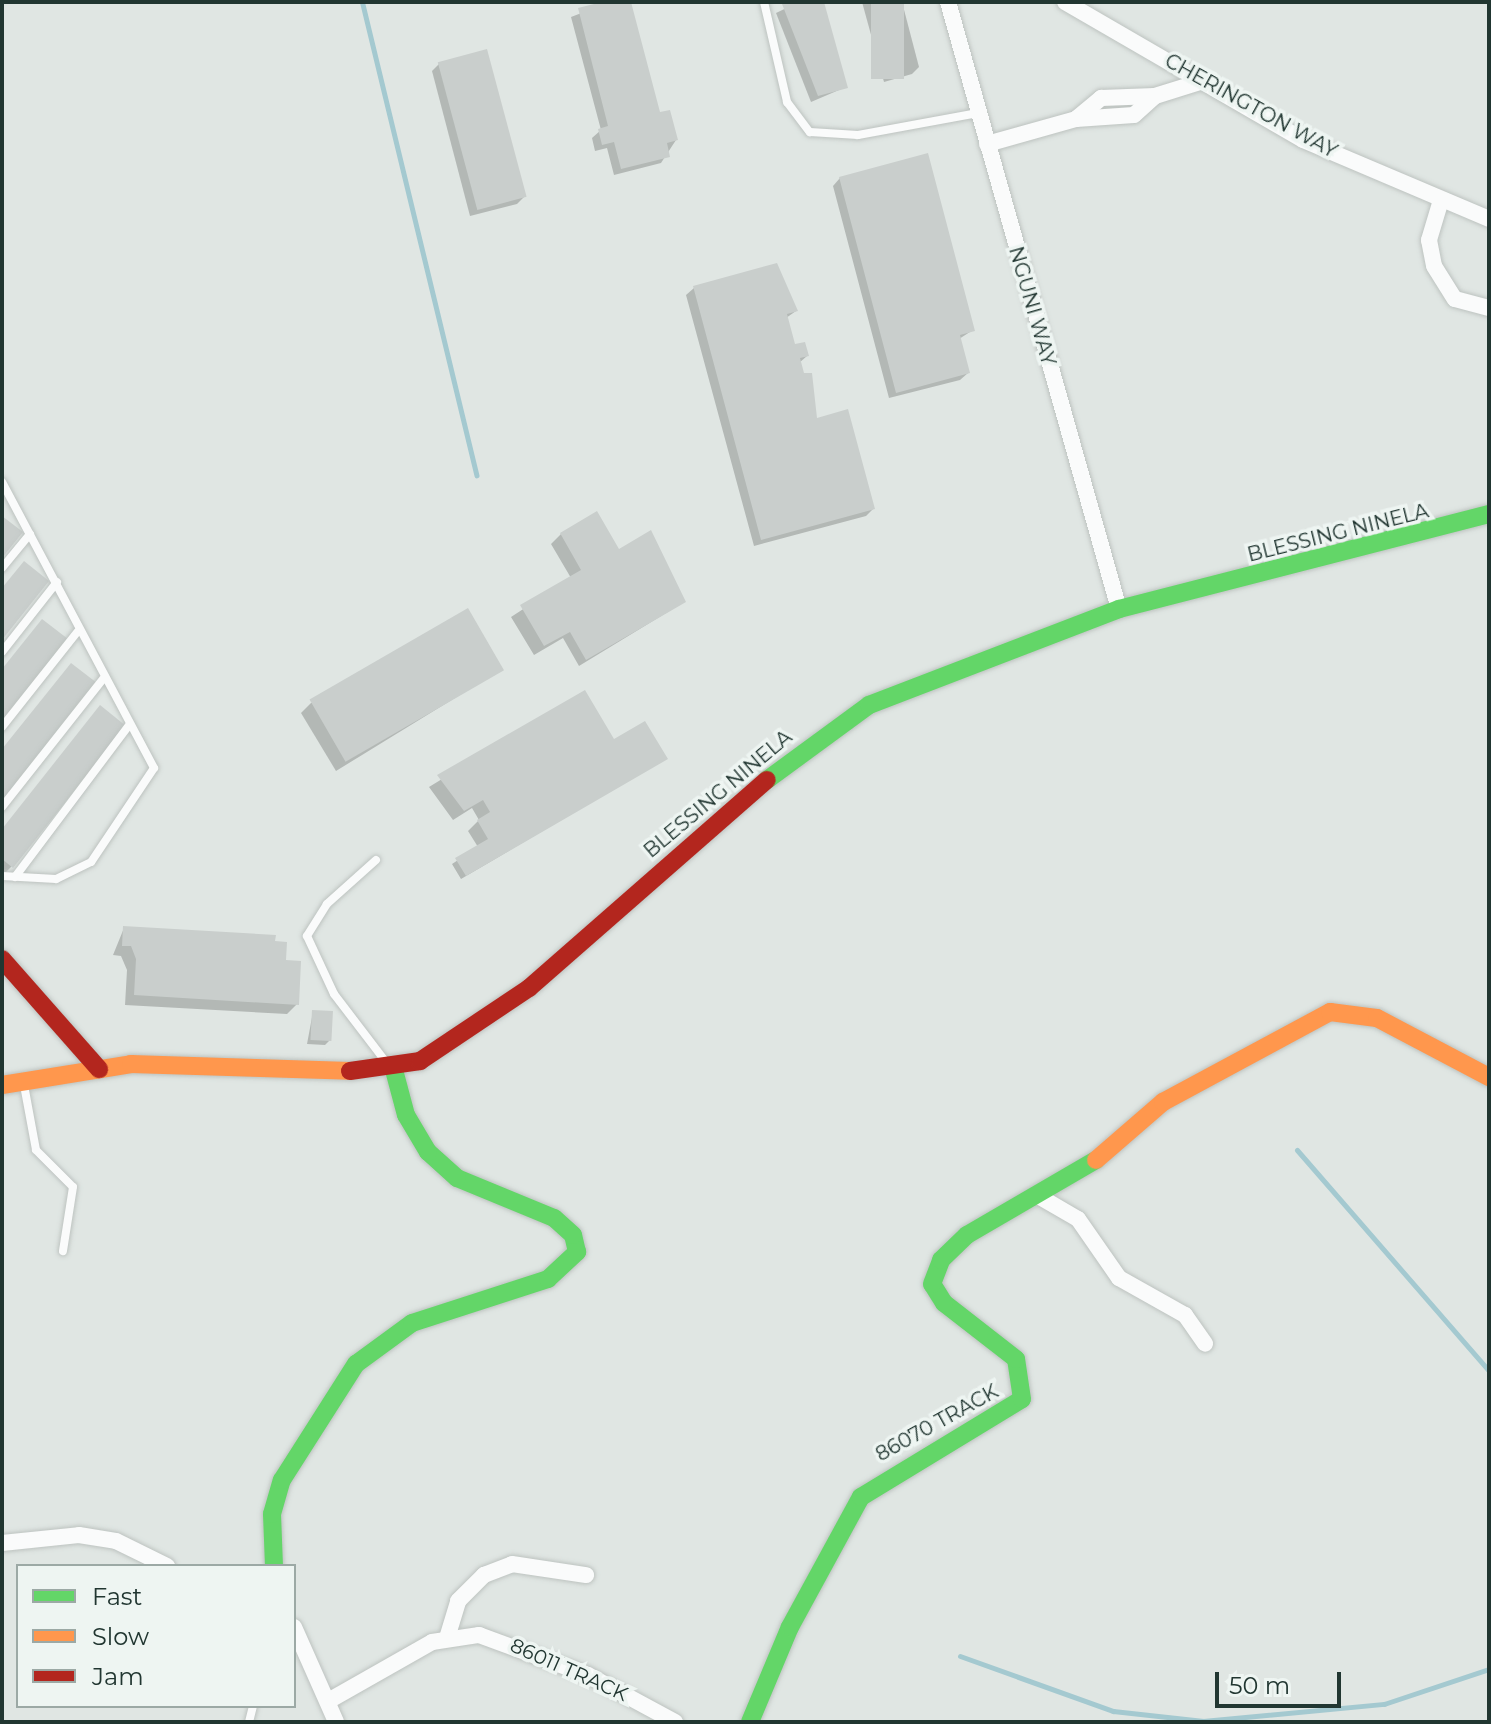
<!DOCTYPE html>
<html>
<head>
<meta charset="utf-8">
<style>
	body { margin:0 }
	#map { position:relative; width:1491px; height:1724px; overflow:hidden; background:#e0e6e3; font-family:Montserrat,sans-serif }
	div>[style] { position:absolute }
	.shadow>* { inset:0; background:#0003 }
	.stream>* { height:5px; margin:-2.5px; padding:0 2.5px; transform-origin:2.5px; border-radius:2.5px; background:#a4c9d0 }
	.building>* { inset:0; background:#c9cecc; transform-origin:0 0 }
	.roads { filter:drop-shadow(0 0 2px #bdc3c0) drop-shadow(0 0 2px #bdc3c0) }
	.lane>* { height:8px; margin:-4px; padding:0 4px; transform-origin:4px; border-radius:4px; background:#fafbfb }
	.street>* { height:16px; margin:-8px; padding:0 8px; transform-origin:8px; border-radius:8px; background:#fafbfb }
	.fast>* { height:18px; margin:-9px; padding:0 9px; transform-origin:9px; border-radius:9px; background:#63d668 }
	.slow>* { height:18px; margin:-9px; padding:0 9px; transform-origin:9px; border-radius:9px; background:#ff974d }
	.jam>* { height:18px; margin:-9px; padding:0 9px; transform-origin:9px; border-radius:9px; background:#b3261e }
	span { translate:-50% -50%; white-space:nowrap; text-align:center; line-height:1.15; -webkit-text-stroke:7px #eef5f2; paint-order:stroke }
	.street-label { font-size:20px; color:#213631 }
	.frame { position:absolute; inset:0; border:4px solid #213631; pointer-events:none }
	.legend { position:absolute; left:16px; top:1564px; width:280px; height:144px; box-sizing:border-box; background:#eef5f2; border:2px solid #9ca9a5; margin:0; padding:10px 14px; list-style:none; font-size:24px; color:#213631 }
	.legend li { display:flex; align-items:center; gap:16px; height:40px }
	.legend b { width:40px; border:2px solid #9ca9a5 }
	.scale { position:absolute; left:1215px; top:1672px; width:126px; height:36px; box-sizing:border-box; border:4px solid #213631; border-top:0; padding-left:10px; font-size:24px; line-height:28px; white-space:nowrap; color:#213631; -webkit-text-stroke:6px #eef5f2; paint-order:stroke }
</style>
</head>
<body>
<div id="map">
	<div class="shadow">
		<div style="clip-path:polygon(610px 2px,629px 2px,659px 115px,676px 140px,661px 163px,614px 175px,607px 148px,595px 151px,592px 138px,601px 130px,571px 17px)"></div>
		<div style="clip-path:polygon(822px 2px,846px 87px,811px 102px,776px 13px,799px 2px)"></div>
		<div style="clip-path:polygon(862px 2px,902px 2px,919px 67px,912px 74px,884px 82px)"></div>
		<div style="clip-path:polygon(439px 64px,524px 197px,517px 204px,470px 216px,432px 71px)"></div>
		<div style="clip-path:polygon(840px 178px,973px 330px,959px 339px,968px 373px,960px 380px,889px 398px,833px 186px)"></div>
		<div style="clip-path:polygon(694px 288px,796px 311px,786px 318px,794px 347px,807px 356px,799px 363px,815px 420px,873px 509px,866px 516px,754px 546px,686px 295px)"></div>
		<div style="clip-path:polygon(650px 533px,684px 602px,579px 666px,563px 638px,534px 655px,511px 617px,571px 578px,551px 544px,561px 534px,618px 551px)"></div>
		<div style="clip-path:polygon(502px 669px,336px 771px,301px 713px,311px 703px)"></div>
		<div style="clip-path:polygon(584px 692px,613px 742px,665px 759px,461px 879px,452px 864px,478px 847px,468px 831px,479px 820px,472px 808px,453px 820px,429px 787px)"></div>
		<div style="clip-path:polygon(2px 829px,12px 866px,2px 876px)"></div>
		<div style="clip-path:polygon(124px 928px,273px 943px,297px 1004px,287px 1014px,125px 1005px,127px 970px,121px 956px,113px 955px)"></div>
		<div style="clip-path:polygon(313px 1012px,330px 1040px,325px 1045px,307px 1044px)"></div>
	</div>
	<div class="stream">
		<div style="left:362px;top:2px;width:487px;rotate:76.4deg"></div>
		<div style="left:1297px;top:1150px;width:293px;rotate:49deg"></div>
		<div style="left:960px;top:1656px;width:163px;rotate:19.8deg"></div>
		<div style="left:1113px;top:1711px;width:91px;rotate:6.3deg"></div>
		<div style="left:1203px;top:1721px;width:182px;rotate:-5.4deg"></div>
		<div style="left:1384px;top:1704px;width:111px;rotate:-18.4deg"></div>
	</div>
	<div class="building">
		<div style="clip-path:polygon(602px 2px,631px 2px,660px 112px,670px 110px,678px 140px,667px 143px,670px 157px,621px 169px,614px 142px,602px 145px,598px 129px,608px 126px,578px 8px)"></div>
		<div style="clip-path:polygon(824px 2px,848px 88px,818px 96px,782px 4px)"></div>
		<div style="left:871px;top:2px;width:33px;height:77px"></div>
		<div style="left:487px;top:49px;width:153px;height:51px;rotate:75deg"></div>
		<div style="clip-path:polygon(928px 153px,975px 331px,960px 335px,970px 373px,896px 393px,839px 177px)"></div>
		<div style="clip-path:polygon(777px 263px,798px 311px,787px 314px,795px 344px,805px 342px,809px 356px,800px 358px,804px 373px,812px 373px,817px 418px,848px 409px,875px 509px,761px 540px,693px 286px)"></div>
		<div style="clip-path:polygon(597px 511px,619px 549px,651px 530px,686px 602px,586px 660px,570px 632px,544px 646px,520px 605px,581px 570px,560px 533px)"></div>
		<div style="clip-path:polygon(2px 516px,23px 532px,2px 558px)"></div>
		<div style="clip-path:polygon(24px 561px,49px 581px,2px 640px,2px 588px)"></div>
		<div style="left:468px;top:608px;width:72px;height:183px;rotate:60deg"></div>
		<div style="clip-path:polygon(42px 619px,68px 639px,2px 722px,2px 669px)"></div>
		<div style="clip-path:polygon(71px 663px,97px 683px,2px 802px,2px 749px)"></div>
		<div style="clip-path:polygon(585px 690px,614px 739px,645px 721px,668px 759px,466px 876px,455px 858px,488px 839px,477px 820px,490px 812px,483px 800px,464px 811px,437px 775px)"></div>
		<div style="clip-path:polygon(100px 705px,126px 726px,13px 868px,2px 859px,2px 829px)"></div>
		<div style="clip-path:polygon(123px 926px,276px 935px,275px 941px,287px 942px,286px 960px,301px 961px,299px 1005px,134px 995px,136px 959px,131px 946px,122px 946px)"></div>
		<div style="left:312px;top:1010px;width:21px;height:30px;rotate:3deg"></div>
	</div>
	<div class="roads">
		<div class="lane">
			<div style="left:764px;top:2px;width:103px;rotate:77deg"></div>
			<div style="left:787px;top:102px;width:38px;rotate:53deg"></div>
			<div style="left:810px;top:132px;width:48px;rotate:3.6deg"></div>
			<div style="left:858px;top:135px;width:122px;rotate:-10.4deg"></div>
			<div style="left:2px;top:482px;width:324px;rotate:62deg"></div>
			<div style="left:154px;top:768px;width:113px;rotate:123.8deg"></div>
			<div style="left:91px;top:862px;width:39px;rotate:154deg"></div>
			<div style="left:56px;top:879px;width:54px;rotate:-176.8deg"></div>
			<div style="left:2px;top:568px;width:44px;rotate:-50.5deg"></div>
			<div style="left:2px;top:652px;width:89px;rotate:-51.8deg"></div>
			<div style="left:2px;top:727px;width:122px;rotate:-51.6deg"></div>
			<div style="left:2px;top:807px;width:163px;rotate:-51.7deg"></div>
			<div style="left:376px;top:860px;width:66px;rotate:138.1deg"></div>
			<div style="left:327px;top:904px;width:38px;rotate:122deg"></div>
			<div style="left:307px;top:936px;width:64px;rotate:65deg"></div>
			<div style="left:334px;top:994px;width:86px;rotate:52.6deg"></div>
			<div style="left:15px;top:877px;width:190px;rotate:-53.1deg"></div>
			<div style="left:24px;top:1085px;width:66px;rotate:79.5deg"></div>
			<div style="left:36px;top:1150px;width:52px;rotate:45deg"></div>
			<div style="left:73px;top:1187px;width:65px;rotate:98.9deg"></div>
			<div style="left:249px;top:1722px;width:16px;rotate:-76deg"></div>
		</div>
		<div class="street">
			<div style="left:948px;top:2px;width:631px;rotate:74.27deg"></div>
			<div style="left:1065px;top:2px;width:275px;rotate:30.1deg"></div>
			<div style="left:1303px;top:140px;width:202px;rotate:23deg"></div>
			<div style="left:1076px;top:119px;width:33px;rotate:-40deg"></div>
			<div style="left:1101px;top:98px;width:54px;rotate:-2.1deg"></div>
			<div style="left:1155px;top:96px;width:50px;rotate:-17.4deg"></div>
			<div style="left:987px;top:144px;width:92px;rotate:-15.7deg"></div>
			<div style="left:1076px;top:119px;width:58px;rotate:-3.9deg"></div>
			<div style="left:1134px;top:115px;width:28px;rotate:-42deg"></div>
			<div style="left:1441px;top:200px;width:42px;rotate:106.7deg"></div>
			<div style="left:1429px;top:240px;width:26px;rotate:79deg"></div>
			<div style="left:1434px;top:266px;width:39px;rotate:58deg"></div>
			<div style="left:1455px;top:299px;width:35px;rotate:15deg"></div>
			<div style="left:1040px;top:1197px;width:44px;rotate:30.1deg"></div>
			<div style="left:1078px;top:1219px;width:72px;rotate:55.2deg"></div>
			<div style="left:1119px;top:1278px;width:76px;rotate:29.3deg"></div>
			<div style="left:1185px;top:1315px;width:35px;rotate:55deg"></div>
			<div style="left:2px;top:1543px;width:77px;rotate:-5.9deg"></div>
			<div style="left:79px;top:1535px;width:37px;rotate:9deg"></div>
			<div style="left:116px;top:1541px;width:57px;rotate:26.1deg"></div>
			<div style="left:294px;top:1627px;width:104px;rotate:66.1deg"></div>
			<div style="left:447px;top:1638px;width:39px;rotate:-73deg"></div>
			<div style="left:458px;top:1601px;width:37px;rotate:-45deg"></div>
			<div style="left:484px;top:1575px;width:30px;rotate:-21deg"></div>
			<div style="left:512px;top:1564px;width:75px;rotate:8.5deg"></div>
			<div style="left:330px;top:1700px;width:117px;rotate:-29.6deg"></div>
			<div style="left:432px;top:1642px;width:48px;rotate:-8.5deg"></div>
			<div style="left:479px;top:1635px;width:116px;rotate:20.2deg"></div>
			<div style="left:588px;top:1675px;width:99px;rotate:28.4deg"></div>
		</div>
		<div class="fast">
			<div style="left:767px;top:780px;width:127px;rotate:-36.3deg"></div>
			<div style="left:869px;top:705px;width:268px;rotate:-21deg"></div>
			<div style="left:1119px;top:609px;width:382px;rotate:-14.4deg"></div>
			<div style="left:274px;top:1566px;width:52px;rotate:-92.2deg"></div>
			<div style="left:272px;top:1514px;width:35px;rotate:-74deg"></div>
			<div style="left:282px;top:1480px;width:138px;rotate:-57.5deg"></div>
			<div style="left:356px;top:1364px;width:69px;rotate:-36.2deg"></div>
			<div style="left:412px;top:1323px;width:143px;rotate:-17.9deg"></div>
			<div style="left:548px;top:1279px;width:40px;rotate:-43deg"></div>
			<div style="left:577px;top:1252px;width:17px;rotate:-103deg"></div>
			<div style="left:573px;top:1235px;width:25px;rotate:-138deg"></div>
			<div style="left:554px;top:1218px;width:105px;rotate:-157.6deg"></div>
			<div style="left:457px;top:1178px;width:39px;rotate:-138deg"></div>
			<div style="left:428px;top:1152px;width:43px;rotate:-120.7deg"></div>
			<div style="left:406px;top:1115px;width:47px;rotate:-104.9deg"></div>
			<div style="left:750px;top:1722px;width:103px;rotate:-67.2deg"></div>
			<div style="left:790px;top:1627px;width:148px;rotate:-61.4deg"></div>
			<div style="left:861px;top:1497px;width:188px;rotate:-31.3deg"></div>
			<div style="left:1022px;top:1399px;width:40px;rotate:-98.5deg"></div>
			<div style="left:1016px;top:1359px;width:91px;rotate:-142.1deg"></div>
			<div style="left:944px;top:1303px;width:22px;rotate:-122deg"></div>
			<div style="left:932px;top:1284px;width:26px;rotate:-69deg"></div>
			<div style="left:941px;top:1260px;width:36px;rotate:-44deg"></div>
			<div style="left:967px;top:1235px;width:149px;rotate:-30.2deg"></div>
		</div>
		<div class="slow">
			<div style="left:2px;top:1085px;width:131px;rotate:-9.2deg"></div>
			<div style="left:131px;top:1064px;width:219px;rotate:1.8deg"></div>
			<div style="left:1096px;top:1160px;width:89px;rotate:-40.9deg"></div>
			<div style="left:1163px;top:1102px;width:190px;rotate:-28.3deg"></div>
			<div style="left:1330px;top:1012px;width:47px;rotate:7.3deg"></div>
			<div style="left:1377px;top:1018px;width:127px;rotate:27.8deg"></div>
		</div>
		<div class="jam">
			<div style="left:2px;top:959px;width:147px;rotate:48.6deg"></div>
			<div style="left:350px;top:1071px;width:71px;rotate:-8.1deg"></div>
			<div style="left:420px;top:1061px;width:131px;rotate:-33.8deg"></div>
			<div style="left:529px;top:988px;width:316px;rotate:-41.2deg"></div>
		</div>
	</div>
	<div class="street-label">
		<span style="left:1251px;top:106px;rotate:29deg">CHERINGTON WAY</span>
		<span style="left:1032px;top:306px;rotate:74deg">NGUNI WAY</span>
		<span style="left:1338px;top:533px;rotate:-14deg">BLESSING NINELA</span>
		<span style="left:718px;top:794px;rotate:-40deg">BLESSING NINELA</span>
		<span style="left:937px;top:1423px;rotate:-29deg">86070 TRACK</span>
		<span style="left:569px;top:1670px;rotate:24deg">86011 TRACK</span>
	</div>
	<div class="frame"></div>
	<ul class="legend">
	<li><b style="height:10px;background:#63d668"></b>Fast</li>
	<li><b style="height:10px;background:#ff974d"></b>Slow</li>
	<li><b style="height:10px;background:#b3261e"></b>Jam</li>
	</ul>
	<div class="scale">50 m</div>
</div>
</body>
</html>
